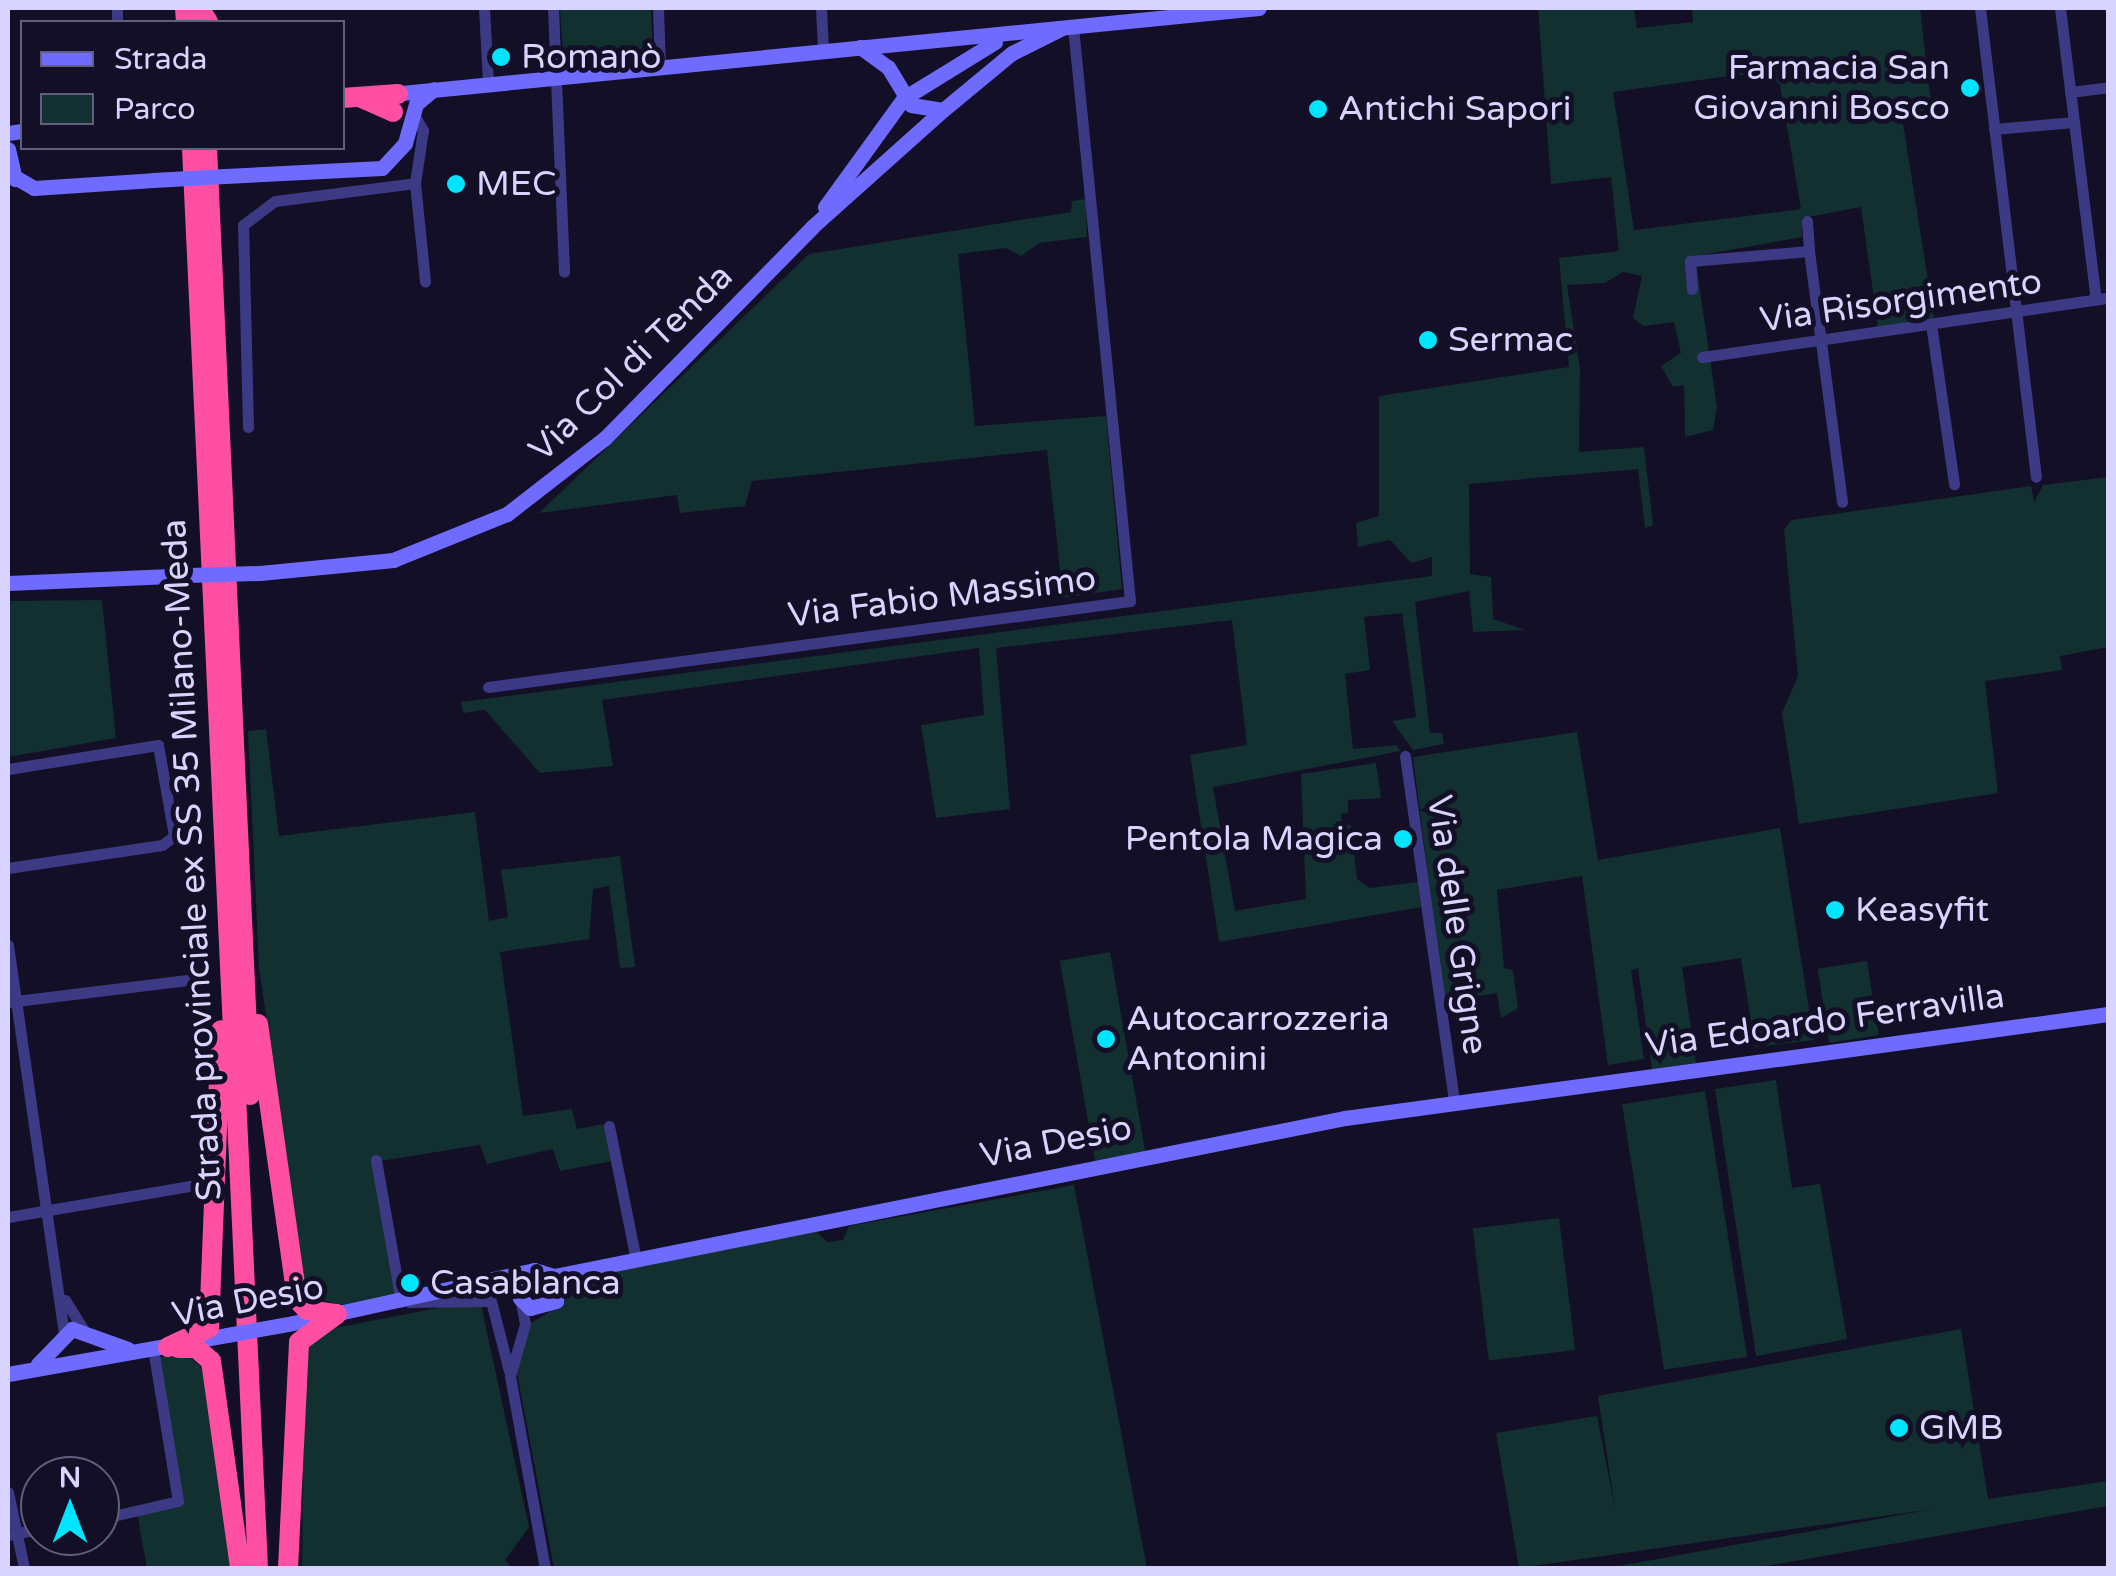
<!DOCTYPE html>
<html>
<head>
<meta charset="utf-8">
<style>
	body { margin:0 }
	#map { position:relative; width:2116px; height:1576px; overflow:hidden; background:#130f26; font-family:"Varela Round",sans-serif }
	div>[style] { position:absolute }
	.green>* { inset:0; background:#12302f; transform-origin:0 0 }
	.street>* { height:11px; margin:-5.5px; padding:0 5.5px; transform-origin:5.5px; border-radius:5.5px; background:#3d3a85 }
	.secondary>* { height:15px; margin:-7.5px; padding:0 7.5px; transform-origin:7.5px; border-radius:7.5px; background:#6f6bff }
	.highway>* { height:20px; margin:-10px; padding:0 10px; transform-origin:10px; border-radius:10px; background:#ff4fa3 }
	.secondary-bridge>* { height:15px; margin:-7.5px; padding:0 7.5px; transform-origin:7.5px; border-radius:7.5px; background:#6f6bff }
	.dots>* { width:28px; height:28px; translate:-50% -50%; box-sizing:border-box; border:5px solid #130f26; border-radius:50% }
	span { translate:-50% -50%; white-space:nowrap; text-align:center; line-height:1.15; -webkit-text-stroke:10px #130f26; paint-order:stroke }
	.poi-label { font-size:35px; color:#d9d4ff }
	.left { translate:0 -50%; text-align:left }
	.right { translate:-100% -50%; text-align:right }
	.street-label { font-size:35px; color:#d9d4ff }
	.frame { position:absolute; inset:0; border:10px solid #d9d4ff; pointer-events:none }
	.legend { position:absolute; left:20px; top:20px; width:325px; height:130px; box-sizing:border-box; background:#130f26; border:2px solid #625e7d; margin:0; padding:12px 18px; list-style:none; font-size:30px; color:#d9d4ff }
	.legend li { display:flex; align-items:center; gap:20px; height:50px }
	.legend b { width:50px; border:2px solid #625e7d }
	.north { position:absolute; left:20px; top:1456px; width:100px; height:100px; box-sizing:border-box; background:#130f26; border:2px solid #625e7d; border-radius:50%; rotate:0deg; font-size:28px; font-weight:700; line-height:40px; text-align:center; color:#d9d4ff }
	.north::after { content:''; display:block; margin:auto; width:35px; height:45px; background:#00e5ff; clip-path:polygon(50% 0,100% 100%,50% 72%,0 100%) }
</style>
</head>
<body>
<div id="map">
	<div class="green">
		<div style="clip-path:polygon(560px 8px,651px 8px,653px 58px,564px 66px)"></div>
		<div style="clip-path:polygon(evenodd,1538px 8px,1634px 8px,1637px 28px,1693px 22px,1692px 8px,1920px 8px,1932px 113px,1902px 117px,1934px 318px,1878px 327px,1861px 207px,1802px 218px,1802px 237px,1695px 256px,1717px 407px,1713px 430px,1685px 437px,1684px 385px,1673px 387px,1661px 366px,1681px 353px,1674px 322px,1644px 326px,1633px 318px,1642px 276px,1623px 272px,1605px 283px,1567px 285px,1580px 369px,1579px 452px,1644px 447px,1653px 525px,1645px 528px,1638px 469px,1469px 484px,1470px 574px,1491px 577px,1493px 619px,1525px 630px,1473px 632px,1469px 591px,1415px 602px,1430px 733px,1442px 733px,1444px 744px,1413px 750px,1392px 721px,1416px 717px,1402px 613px,1364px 617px,1370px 670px,1345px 674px,1353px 749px,1396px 745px,1401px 751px,1213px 787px,1235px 911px,1306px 899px,1301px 774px,1376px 763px,1381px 798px,1348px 800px,1348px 813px,1341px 814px,1342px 825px,1351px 825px,1357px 879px,1369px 888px,1418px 882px,1421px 907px,1219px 942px,1190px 755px,1247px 745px,1232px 620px,996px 648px,1010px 809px,936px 818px,921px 725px,984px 715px,979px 648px,602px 700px,613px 766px,540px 773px,485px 710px,463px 713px,461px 702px,1432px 576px,1432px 557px,1411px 563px,1390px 540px,1358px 547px,1356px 523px,1379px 516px,1379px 396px,1569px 367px,1559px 258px,1619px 251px,1611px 177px,1551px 184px,1538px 8px,1736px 75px,1772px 76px,1780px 85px,1801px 209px,1634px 230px,1613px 92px,1736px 75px)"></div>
		<div style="clip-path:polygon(1086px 199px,1087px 237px,1039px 243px,1021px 256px,1006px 248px,958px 254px,975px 426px,1106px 416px,1122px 589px,1063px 598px,1047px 450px,752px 481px,745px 506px,680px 513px,677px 495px,539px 513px,809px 254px,1071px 212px,1072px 201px)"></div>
		<div style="clip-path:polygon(2108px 477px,2108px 647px,2060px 656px,2062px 670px,1985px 681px,1998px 793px,1799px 824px,1782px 713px,1798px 676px,1784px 529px,1792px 520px,2031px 486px,2034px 502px,2043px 485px)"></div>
		<div style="clip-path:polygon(102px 600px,116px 738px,8px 757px,8px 601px)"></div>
		<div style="clip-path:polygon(266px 729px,279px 836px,475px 812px,489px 921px,508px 917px,501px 870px,620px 856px,635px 967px,620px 968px,609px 886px,593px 889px,589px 939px,500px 952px,523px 1116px,572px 1109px,577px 1129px,604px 1124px,613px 1161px,560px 1171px,553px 1149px,487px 1164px,480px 1145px,380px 1161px,396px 1296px,341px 1306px,306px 1294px,259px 967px,248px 731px)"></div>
		<div style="clip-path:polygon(1577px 732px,1598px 860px,1780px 828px,1814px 1040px,1755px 1047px,1741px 958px,1682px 967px,1696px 1063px,1652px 1069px,1638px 968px,1631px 970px,1644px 1059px,1608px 1065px,1582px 876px,1497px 890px,1504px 968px,1513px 970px,1518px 1008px,1501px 1018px,1497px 993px,1444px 1001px,1413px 757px)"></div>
		<div style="left:1110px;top:952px;width:204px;height:51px;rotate:80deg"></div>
		<div style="left:1867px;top:961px;width:75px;height:50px;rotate:81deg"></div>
		<div style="clip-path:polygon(1776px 1080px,1792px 1188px,1820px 1184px,1847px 1339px,1756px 1356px,1715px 1089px)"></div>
		<div style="left:1705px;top:1091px;width:269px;height:84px;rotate:81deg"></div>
		<div style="clip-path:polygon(1074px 1185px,1147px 1568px,554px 1568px,517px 1373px,531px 1323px,559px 1306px,578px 1275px,817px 1232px,827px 1242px,843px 1240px,849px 1226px)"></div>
		<div style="left:1559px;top:1218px;width:133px;height:87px;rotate:83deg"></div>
		<div style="clip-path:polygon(480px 1300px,529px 1527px,505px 1560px,512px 1568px,302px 1568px,305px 1344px,313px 1332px)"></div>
		<div style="clip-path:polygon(1961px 1329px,1988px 1499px,2108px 1481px,2108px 1506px,1755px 1568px,1608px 1568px,1933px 1509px,1519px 1568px,1496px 1433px,1597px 1416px,1615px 1508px,1598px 1396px)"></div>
		<div style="clip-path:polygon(188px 1356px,202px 1368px,233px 1568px,147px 1568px,137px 1513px,183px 1504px,158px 1357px)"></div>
	</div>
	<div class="street">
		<div style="left:117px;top:8px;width:14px;rotate:90deg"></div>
		<div style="left:484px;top:8px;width:74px;rotate:86.9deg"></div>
		<div style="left:553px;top:8px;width:264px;rotate:87.6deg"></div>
		<div style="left:658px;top:8px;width:58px;rotate:88deg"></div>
		<div style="left:821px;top:8px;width:43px;rotate:87.3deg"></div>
		<div style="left:1980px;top:8px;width:472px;rotate:83.2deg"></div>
		<div style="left:2060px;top:8px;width:294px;rotate:83deg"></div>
		<div style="left:2070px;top:92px;width:38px;rotate:-7deg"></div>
		<div style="left:413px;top:113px;width:20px;rotate:60deg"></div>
		<div style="left:423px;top:130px;width:54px;rotate:98.6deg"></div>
		<div style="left:415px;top:183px;width:99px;rotate:84.2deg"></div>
		<div style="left:1994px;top:129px;width:80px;rotate:-5deg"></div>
		<div style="left:1807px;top:221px;width:30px;rotate:86deg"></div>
		<div style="left:1692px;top:289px;width:28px;rotate:-94deg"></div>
		<div style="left:1690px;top:261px;width:119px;rotate:-4.8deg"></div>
		<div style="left:1809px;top:251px;width:253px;rotate:82.5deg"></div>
		<div style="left:1931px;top:324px;width:162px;rotate:81.8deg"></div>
		<div style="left:1702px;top:357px;width:410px;rotate:-8.3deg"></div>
		<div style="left:248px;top:427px;width:202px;rotate:-91.4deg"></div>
		<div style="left:243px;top:225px;width:40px;rotate:-37deg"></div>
		<div style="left:275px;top:201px;width:141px;rotate:-7.3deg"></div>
		<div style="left:488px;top:687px;width:648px;rotate:-7.63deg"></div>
		<div style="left:1130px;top:601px;width:577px;rotate:-95.67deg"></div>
		<div style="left:1405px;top:756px;width:349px;rotate:81.9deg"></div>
		<div style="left:8px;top:769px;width:152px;rotate:-9.1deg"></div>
		<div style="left:158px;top:745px;width:92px;rotate:80deg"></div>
		<div style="left:174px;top:836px;width:15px;rotate:143deg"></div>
		<div style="left:162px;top:845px;width:156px;rotate:171.5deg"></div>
		<div style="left:8px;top:945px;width:394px;rotate:81.8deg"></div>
		<div style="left:8px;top:1002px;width:197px;rotate:-7deg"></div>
		<div style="left:609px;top:1126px;width:132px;rotate:78.6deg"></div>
		<div style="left:376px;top:1160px;width:144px;rotate:80deg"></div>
		<div style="left:8px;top:1217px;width:185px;rotate:-9.7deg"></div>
		<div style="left:520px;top:1298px;width:26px;rotate:79deg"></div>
		<div style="left:525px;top:1324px;width:54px;rotate:106.1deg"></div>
		<div style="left:510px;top:1376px;width:195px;rotate:79.7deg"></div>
		<div style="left:65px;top:1300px;width:34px;rotate:58deg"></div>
		<div style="left:409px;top:1302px;width:82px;rotate:-0.7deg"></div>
		<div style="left:491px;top:1301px;width:72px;rotate:75.6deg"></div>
		<div style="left:8px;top:1492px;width:78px;rotate:78.1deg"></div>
		<div style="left:100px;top:1519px;width:80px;rotate:-13deg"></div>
		<div style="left:178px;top:1501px;width:154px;rotate:-99.3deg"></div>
		<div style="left:8px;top:1535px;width:33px;rotate:-11deg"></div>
	</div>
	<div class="secondary">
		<div style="left:860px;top:47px;width:34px;rotate:36deg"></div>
		<div style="left:888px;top:67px;width:44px;rotate:58.8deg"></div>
		<div style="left:911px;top:105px;width:32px;rotate:9deg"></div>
		<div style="left:402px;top:93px;width:861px;rotate:-5.66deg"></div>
		<div style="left:8px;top:133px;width:14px;rotate:-8deg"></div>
		<div style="left:8px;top:149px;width:31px;rotate:77deg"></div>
		<div style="left:8px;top:173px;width:30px;rotate:30deg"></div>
		<div style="left:34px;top:188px;width:119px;rotate:-3.8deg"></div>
		<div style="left:225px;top:176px;width:157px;rotate:-2.9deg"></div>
		<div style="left:382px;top:168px;width:34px;rotate:-47deg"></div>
		<div style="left:405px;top:143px;width:41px;rotate:-74.2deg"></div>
		<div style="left:416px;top:104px;width:23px;rotate:-40deg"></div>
		<div style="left:825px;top:207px;width:135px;rotate:-54.1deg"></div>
		<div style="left:904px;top:98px;width:107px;rotate:-31.6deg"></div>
		<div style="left:260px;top:573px;width:134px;rotate:-5.6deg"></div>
		<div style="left:393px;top:560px;width:123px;rotate:-22deg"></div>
		<div style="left:507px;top:514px;width:124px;rotate:-37.8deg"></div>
		<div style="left:605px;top:438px;width:296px;rotate:-45.5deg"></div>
		<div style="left:812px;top:227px;width:176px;rotate:-41.8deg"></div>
		<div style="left:943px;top:110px;width:89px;rotate:-39.6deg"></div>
		<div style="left:1012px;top:53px;width:56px;rotate:-26.6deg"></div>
		<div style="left:8px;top:583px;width:180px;rotate:-2.5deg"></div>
		<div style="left:554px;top:1276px;width:807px;rotate:-11.3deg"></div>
		<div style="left:1345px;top:1118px;width:770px;rotate:-7.76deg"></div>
		<div style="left:293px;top:1323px;width:247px;rotate:-12.4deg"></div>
		<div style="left:534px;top:1270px;width:21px;rotate:17deg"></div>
		<div style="left:554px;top:1276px;width:25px;rotate:85deg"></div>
		<div style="left:556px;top:1301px;width:27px;rotate:165deg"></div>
		<div style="left:530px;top:1308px;width:14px;rotate:-135deg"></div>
		<div style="left:520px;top:1298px;width:20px;rotate:-84deg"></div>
		<div style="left:38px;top:1364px;width:49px;rotate:-45.8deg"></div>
		<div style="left:72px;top:1329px;width:59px;rotate:19.7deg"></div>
		<div style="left:8px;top:1374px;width:222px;rotate:-10.1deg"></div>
	</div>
	<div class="highway">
		<div style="left:185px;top:8px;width:14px;rotate:86deg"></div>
		<div style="left:200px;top:9px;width:15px;rotate:58deg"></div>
		<div style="left:342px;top:98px;width:56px;rotate:-4.1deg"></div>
		<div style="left:362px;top:98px;width:34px;rotate:24deg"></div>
		<div style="left:192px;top:148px;width:1422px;rotate:87.34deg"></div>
		<div style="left:207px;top:148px;width:948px;rotate:87.4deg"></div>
		<div style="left:258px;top:1024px;width:278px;rotate:81.9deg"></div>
		<div style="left:297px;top:1299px;width:15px;rotate:48deg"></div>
		<div style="left:307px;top:1310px;width:30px;rotate:8deg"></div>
		<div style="left:168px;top:1347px;width:45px;rotate:-24.9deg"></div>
		<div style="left:209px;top:1328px;width:298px;rotate:-87.7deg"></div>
		<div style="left:178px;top:1348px;width:18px"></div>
		<div style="left:196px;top:1348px;width:20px;rotate:41deg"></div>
		<div style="left:211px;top:1361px;width:209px;rotate:82deg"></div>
		<div style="left:288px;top:1568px;width:226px;rotate:-87.2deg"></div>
		<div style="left:299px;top:1342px;width:47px;rotate:-36.4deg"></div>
	</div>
	<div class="secondary-bridge">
		<div style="left:153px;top:180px;width:72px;rotate:-3.2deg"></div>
		<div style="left:188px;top:575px;width:72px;rotate:-1.6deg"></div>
		<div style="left:227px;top:1335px;width:67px;rotate:-10.3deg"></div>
	</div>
	<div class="dots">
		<div style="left:501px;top:57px;background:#00e5ff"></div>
		<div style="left:1970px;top:88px;background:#00e5ff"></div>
		<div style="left:1318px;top:109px;background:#00e5ff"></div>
		<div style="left:456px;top:184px;background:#00e5ff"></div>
		<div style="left:1428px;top:340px;background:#00e5ff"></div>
		<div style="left:1403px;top:839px;background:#00e5ff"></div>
		<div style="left:1835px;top:910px;background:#00e5ff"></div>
		<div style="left:1106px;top:1039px;background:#00e5ff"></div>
		<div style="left:410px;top:1283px;background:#00e5ff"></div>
		<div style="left:1899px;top:1428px;background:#00e5ff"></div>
	</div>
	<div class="poi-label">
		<span class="left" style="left:521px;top:57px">Romanò</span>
		<span class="right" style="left:1950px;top:88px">Farmacia San<br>Giovanni Bosco</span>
		<span class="left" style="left:1338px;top:109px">Antichi Sapori</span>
		<span class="left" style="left:476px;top:184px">MEC</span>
		<span class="left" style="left:1448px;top:340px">Sermac</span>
		<span class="right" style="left:1383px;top:839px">Pentola Magica</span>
		<span class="left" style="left:1855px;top:910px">Keasyfit</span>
		<span class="left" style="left:1126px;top:1039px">Autocarrozzeria<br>Antonini</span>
		<span class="left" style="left:430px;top:1283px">Casablanca</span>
		<span class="left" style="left:1919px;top:1428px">GMB</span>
	</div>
	<div class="street-label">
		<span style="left:1901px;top:301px;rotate:-8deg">Via Risorgimento</span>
		<span style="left:631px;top:363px;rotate:-44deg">Via Col di Tenda</span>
		<span style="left:942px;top:597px;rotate:-7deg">Via Fabio Massimo</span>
		<span style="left:192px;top:860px;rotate:-93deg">Strada provinciale ex SS 35 Milano-Meda</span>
		<span style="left:1457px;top:925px;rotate:82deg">Via delle Grigne</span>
		<span style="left:1825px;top:1021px;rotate:-8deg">Via Edoardo Ferravilla</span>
		<span style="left:1056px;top:1142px;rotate:-11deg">Via Desio</span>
		<span style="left:248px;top:1301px;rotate:-11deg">Via Desio</span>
	</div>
	<div class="frame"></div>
	<ul class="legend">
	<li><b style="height:12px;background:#6f6bff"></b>Strada</li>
	<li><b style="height:28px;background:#12302f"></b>Parco</li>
	</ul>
	<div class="north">N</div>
</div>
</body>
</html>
